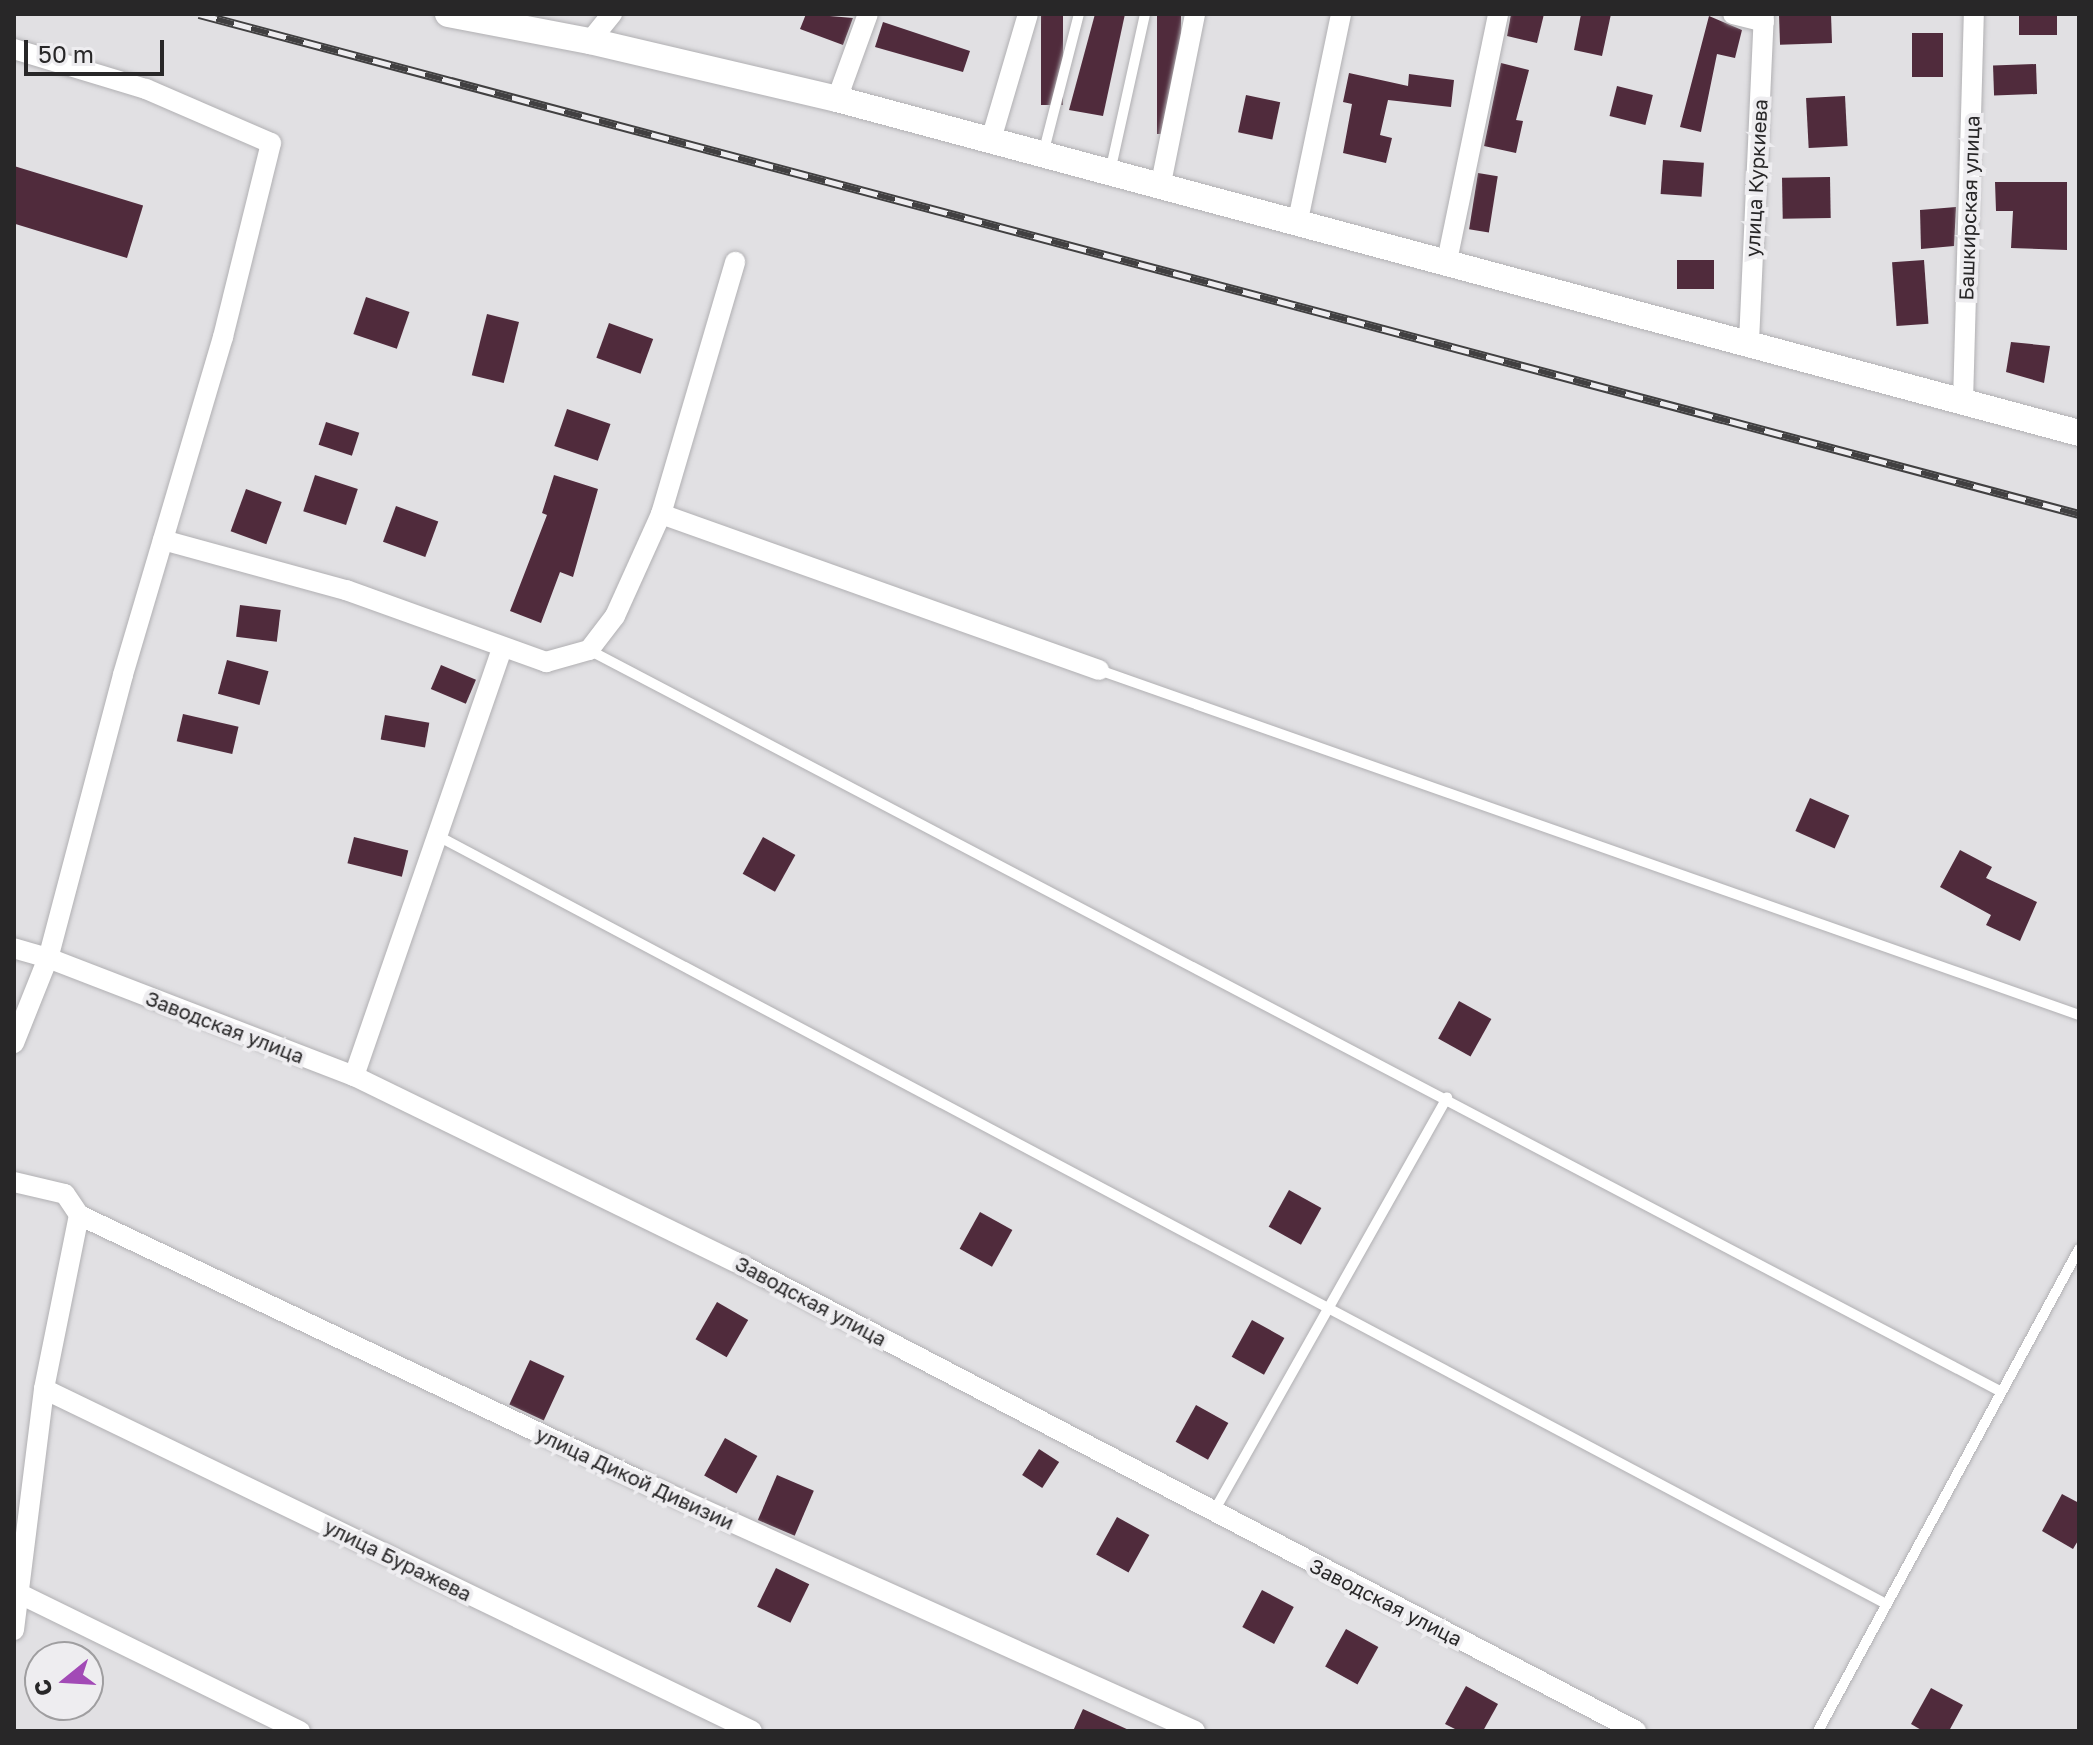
<!DOCTYPE html>
<html>
<head>
<meta charset="utf-8">
<style>
	body { margin:0 }
	#map { position:relative; width:2093px; height:1745px; overflow:hidden; background:#e1e0e3; font-family:"Golos Text",sans-serif }
	div>[style] { position:absolute }
	.building>* { inset:0; background:#502b3c; transform-origin:0 0 }
	.roads { filter:drop-shadow(0 0 2px #b1b0b3) drop-shadow(0 0 2px #b1b0b3) }
	.service>* { height:10px; margin:-5px; padding:0 5px; transform-origin:5px; border-radius:5px; background:#fff }
	.minor>* { height:20px; margin:-10px; padding:0 10px; transform-origin:10px; border-radius:10px; background:#fff }
	.tertiary>* { height:26px; margin:-13px; padding:0 13px; transform-origin:13px; border-radius:13px; background:#fff }
	.rail>* { height:9px; margin-top:-4.5px; transform-origin:0; background:repeating-linear-gradient(90deg,#eeedf0 0 18px,#414041 0 36px); box-sizing:border-box; border-block:2px solid #414041 }
	span { translate:-50% -50%; white-space:nowrap; text-align:center; line-height:1.15; -webkit-text-stroke:8px #eeedf0; paint-order:stroke }
	.street-label { font-size:20px; color:#282728 }
	.frame { position:absolute; inset:0; border:16px solid #282728; pointer-events:none }
	.north { position:absolute; left:24px; top:1641px; width:80px; height:80px; box-sizing:border-box; background:#eeedf0; border:2px solid #9f9ea0; border-radius:50%; rotate:252deg; font-size:22px; font-weight:700; line-height:32px; text-align:center; color:#282728 }
	.north::after { content:''; display:block; margin:auto; width:28px; height:36px; background:#a24ab6; clip-path:polygon(50% 0,100% 100%,50% 72%,0 100%) }
	.scale { position:absolute; left:24px; top:40px; width:140px; height:36px; box-sizing:border-box; border:4px solid #282728; border-top:0; padding-left:10px; font-size:24px; line-height:28px; white-space:nowrap; color:#282728; -webkit-text-stroke:6px #eeedf0; paint-order:stroke }
</style>
</head>
<body>
<div id="map">
	<div class="building">
		<div style="clip-path:polygon(806px 14px,853px 18px,843px 45px,800px 29px)"></div>
		<div style="left:1041px;top:14px;width:22px;height:91px"></div>
		<div style="clip-path:polygon(1095px 14px,1125px 14px,1103px 116px,1069px 110px)"></div>
		<div style="left:1157px;top:14px;width:24px;height:120px"></div>
		<div style="clip-path:polygon(1511px 14px,1544px 14px,1537px 43px,1507px 36px)"></div>
		<div style="clip-path:polygon(1581px 14px,1611px 14px,1602px 56px,1574px 50px)"></div>
		<div style="left:1831px;top:14px;width:29px;height:52px;rotate:88deg"></div>
		<div style="left:2019px;top:14px;width:38px;height:21px"></div>
		<div style="clip-path:polygon(1709px 16px,1742px 30px,1735px 58px,1717px 54px,1701px 132px,1680px 127px)"></div>
		<div style="clip-path:polygon(883px 22px,970px 51px,963px 72px,875px 47px)"></div>
		<div style="left:1912px;top:33px;width:31px;height:44px"></div>
		<div style="clip-path:polygon(1501px 63px,1529px 70px,1516px 120px,1523px 121px,1516px 153px,1484px 146px)"></div>
		<div style="left:2036px;top:64px;width:30px;height:43px;rotate:88deg"></div>
		<div style="clip-path:polygon(1349px 73px,1408px 86px,1409px 74px,1454px 80px,1451px 107px,1388px 100px,1380px 135px,1392px 138px,1386px 163px,1343px 153px,1352px 104px,1343px 102px)"></div>
		<div style="left:1617px;top:86px;width:37px;height:31px;rotate:14deg"></div>
		<div style="left:1246px;top:95px;width:35px;height:38px;rotate:12deg"></div>
		<div style="left:1845px;top:96px;width:50px;height:39px;rotate:87deg"></div>
		<div style="left:1663px;top:160px;width:41px;height:34px;rotate:4deg"></div>
		<div style="left:14px;top:166px;width:135px;height:55px;rotate:17deg"></div>
		<div style="left:1478px;top:173px;width:20px;height:57px;rotate:9deg"></div>
		<div style="left:1830px;top:177px;width:41px;height:48px;rotate:89deg"></div>
		<div style="clip-path:polygon(1995px 182px,2067px 182px,2067px 250px,2011px 248px,2013px 211px,1996px 211px)"></div>
		<div style="clip-path:polygon(1956px 207px,1954px 246px,1921px 249px,1920px 210px)"></div>
		<div style="left:1677px;top:260px;width:37px;height:29px"></div>
		<div style="left:1924px;top:260px;width:64px;height:32px;rotate:86deg"></div>
		<div style="left:366px;top:297px;width:46px;height:39px;rotate:19deg"></div>
		<div style="left:487px;top:314px;width:33px;height:63px;rotate:14deg"></div>
		<div style="left:609px;top:323px;width:47px;height:37px;rotate:20deg"></div>
		<div style="clip-path:polygon(2011px 342px,2050px 346px,2044px 383px,2006px 372px)"></div>
		<div style="left:567px;top:409px;width:46px;height:39px;rotate:19deg"></div>
		<div style="left:326px;top:422px;width:35px;height:24px;rotate:18deg"></div>
		<div style="left:315px;top:475px;width:45px;height:38px;rotate:18deg"></div>
		<div style="clip-path:polygon(554px 475px,598px 489px,573px 577px,560px 572px,541px 623px,510px 611px,547px 515px,542px 513px)"></div>
		<div style="left:246px;top:489px;width:38px;height:45px;rotate:20deg"></div>
		<div style="left:396px;top:506px;width:45px;height:38px;rotate:20deg"></div>
		<div style="left:240px;top:605px;width:41px;height:32px;rotate:7deg"></div>
		<div style="left:227px;top:660px;width:43px;height:35px;rotate:15deg"></div>
		<div style="left:441px;top:665px;width:38px;height:26px;rotate:23deg"></div>
		<div style="left:183px;top:714px;width:57px;height:28px;rotate:13deg"></div>
		<div style="left:385px;top:715px;width:45px;height:25px;rotate:10deg"></div>
		<div style="left:1810px;top:798px;width:43px;height:36px;rotate:24deg"></div>
		<div style="left:354px;top:837px;width:56px;height:27px;rotate:14deg"></div>
		<div style="left:763px;top:837px;width:37px;height:42px;rotate:29deg"></div>
		<div style="clip-path:polygon(1960px 850px,1992px 867px,1986px 878px,2037px 902px,2020px 941px,1986px 925px,1991px 915px,1940px 887px)"></div>
		<div style="left:1459px;top:1001px;width:37px;height:43px;rotate:29deg"></div>
		<div style="left:1289px;top:1190px;width:37px;height:42px;rotate:29deg"></div>
		<div style="left:980px;top:1212px;width:37px;height:42px;rotate:29deg"></div>
		<div style="left:717px;top:1302px;width:36px;height:43px;rotate:30deg"></div>
		<div style="left:1252px;top:1320px;width:37px;height:42px;rotate:29deg"></div>
		<div style="left:530px;top:1360px;width:38px;height:49px;rotate:25deg"></div>
		<div style="left:1196px;top:1405px;width:37px;height:42px;rotate:29deg"></div>
		<div style="left:725px;top:1438px;width:37px;height:43px;rotate:29deg"></div>
		<div style="left:1039px;top:1449px;width:24px;height:31px;rotate:33deg"></div>
		<div style="left:777px;top:1475px;width:40px;height:49px;rotate:23deg"></div>
		<div style="clip-path:polygon(2062px 1494px,2079px 1503px,2079px 1539px,2073px 1549px,2042px 1531px)"></div>
		<div style="left:1117px;top:1517px;width:37px;height:43px;rotate:29deg"></div>
		<div style="left:776px;top:1568px;width:37px;height:43px;rotate:26deg"></div>
		<div style="left:1262px;top:1590px;width:36px;height:42px;rotate:28deg"></div>
		<div style="left:1346px;top:1629px;width:37px;height:43px;rotate:29deg"></div>
		<div style="clip-path:polygon(1466px 1686px,1498px 1704px,1483px 1731px,1459px 1731px,1445px 1724px)"></div>
		<div style="clip-path:polygon(1931px 1688px,1963px 1705px,1949px 1731px,1923px 1731px,1911px 1724px)"></div>
		<div style="clip-path:polygon(1083px 1709px,1131px 1731px,1073px 1731px)"></div>
	</div>
	<div class="roads">
		<div class="service">
			<div style="left:1043px;top:154px;width:145px;rotate:-75.6deg"></div>
			<div style="left:1110px;top:172px;width:162px;rotate:-77.5deg"></div>
			<div style="left:589px;top:650px;width:1594px;rotate:27.71deg"></div>
			<div style="left:1099px;top:670px;width:1039px;rotate:19.39deg"></div>
			<div style="left:438px;top:836px;width:1639px;rotate:27.94deg"></div>
			<div style="left:1213px;top:1513px;width:477px;rotate:-60.6deg"></div>
			<div style="left:1818px;top:1731px;width:548px;rotate:-61.56deg"></div>
		</div>
		<div class="minor">
			<div style="left:1733px;top:14px;width:32px;rotate:14deg"></div>
			<div style="left:590px;top:41px;width:35px;rotate:-51deg"></div>
			<div style="left:14px;top:49px;width:138px;rotate:16.9deg"></div>
			<div style="left:146px;top:89px;width:136px;rotate:23.4deg"></div>
			<div style="left:271px;top:143px;width:200px;rotate:103.9deg"></div>
			<div style="left:223px;top:337px;width:352px;rotate:106.5deg"></div>
			<div style="left:123px;top:675px;width:293px;rotate:104.8deg"></div>
			<div style="left:48px;top:958px;width:35px;rotate:-164deg"></div>
			<div style="left:837px;top:99px;width:90px;rotate:-70deg"></div>
			<div style="left:990px;top:143px;width:134px;rotate:-73.6deg"></div>
			<div style="left:1160px;top:188px;width:177px;rotate:-78.6deg"></div>
			<div style="left:1297px;top:225px;width:216px;rotate:-78.2deg"></div>
			<div style="left:1447px;top:261px;width:252px;rotate:-78.3deg"></div>
			<div style="left:1749px;top:342px;width:328px;rotate:-87.4deg"></div>
			<div style="left:1963px;top:402px;width:388px;rotate:-88.4deg"></div>
			<div style="left:661px;top:514px;width:465px;rotate:19.6deg"></div>
			<div style="left:163px;top:540px;width:190px;rotate:15.3deg"></div>
			<div style="left:346px;top:590px;width:213px;rotate:19.8deg"></div>
			<div style="left:546px;top:662px;width:45px;rotate:-15.6deg"></div>
			<div style="left:589px;top:650px;width:43px;rotate:-52.6deg"></div>
			<div style="left:615px;top:616px;width:112px;rotate:-65.7deg"></div>
			<div style="left:661px;top:514px;width:263px;rotate:-73.6deg"></div>
			<div style="left:14px;top:1043px;width:92px;rotate:-68.2deg"></div>
			<div style="left:48px;top:958px;width:328px;rotate:21.1deg"></div>
			<div style="left:354px;top:1076px;width:425px;rotate:26deg"></div>
			<div style="left:736px;top:1262px;width:1015px;rotate:27.52deg"></div>
			<div style="left:354px;top:1076px;width:453px;rotate:-70.9deg"></div>
			<div style="left:14px;top:1182px;width:52px;rotate:13.2deg"></div>
			<div style="left:65px;top:1194px;width:25px;rotate:56deg"></div>
			<div style="left:79px;top:1215px;width:177px;rotate:101.4deg"></div>
			<div style="left:44px;top:1389px;width:243px;rotate:97.1deg"></div>
			<div style="left:79px;top:1215px;width:628px;rotate:25.34deg"></div>
			<div style="left:647px;top:1484px;width:601px;rotate:24.26deg"></div>
			<div style="left:44px;top:1389px;width:786px;rotate:25.78deg"></div>
			<div style="left:18px;top:1593px;width:314px;rotate:26.1deg"></div>
		</div>
		<div class="tertiary">
			<div style="left:448px;top:14px;width:145px;rotate:10.8deg"></div>
			<div style="left:590px;top:41px;width:254px;rotate:13.2deg"></div>
			<div style="left:837px;top:99px;width:1286px;rotate:15.05deg"></div>
		</div>
	</div>
	<div class="rail">
		<div style="left:199px;top:14px;width:1945px;rotate:14.89deg"></div>
	</div>
	<div class="street-label">
		<span style="left:1756px;top:178px;rotate:-87deg">улица Куркиева</span>
		<span style="left:1969px;top:208px;rotate:-88deg">Башкирская улица</span>
		<span style="left:225px;top:1027px;rotate:21deg">Заводская улица</span>
		<span style="left:811px;top:1301px;rotate:28deg">Заводская улица</span>
		<span style="left:635px;top:1478px;rotate:25deg">улица Дикой Дивизии</span>
		<span style="left:398px;top:1560px;rotate:26deg">улица Буражева</span>
		<span style="left:1386px;top:1602px;rotate:27deg">Заводская улица</span>
	</div>
	<div class="frame"></div>
	<div class="north">С</div>
	<div class="scale">50 m</div>
</div>
</body>
</html>
